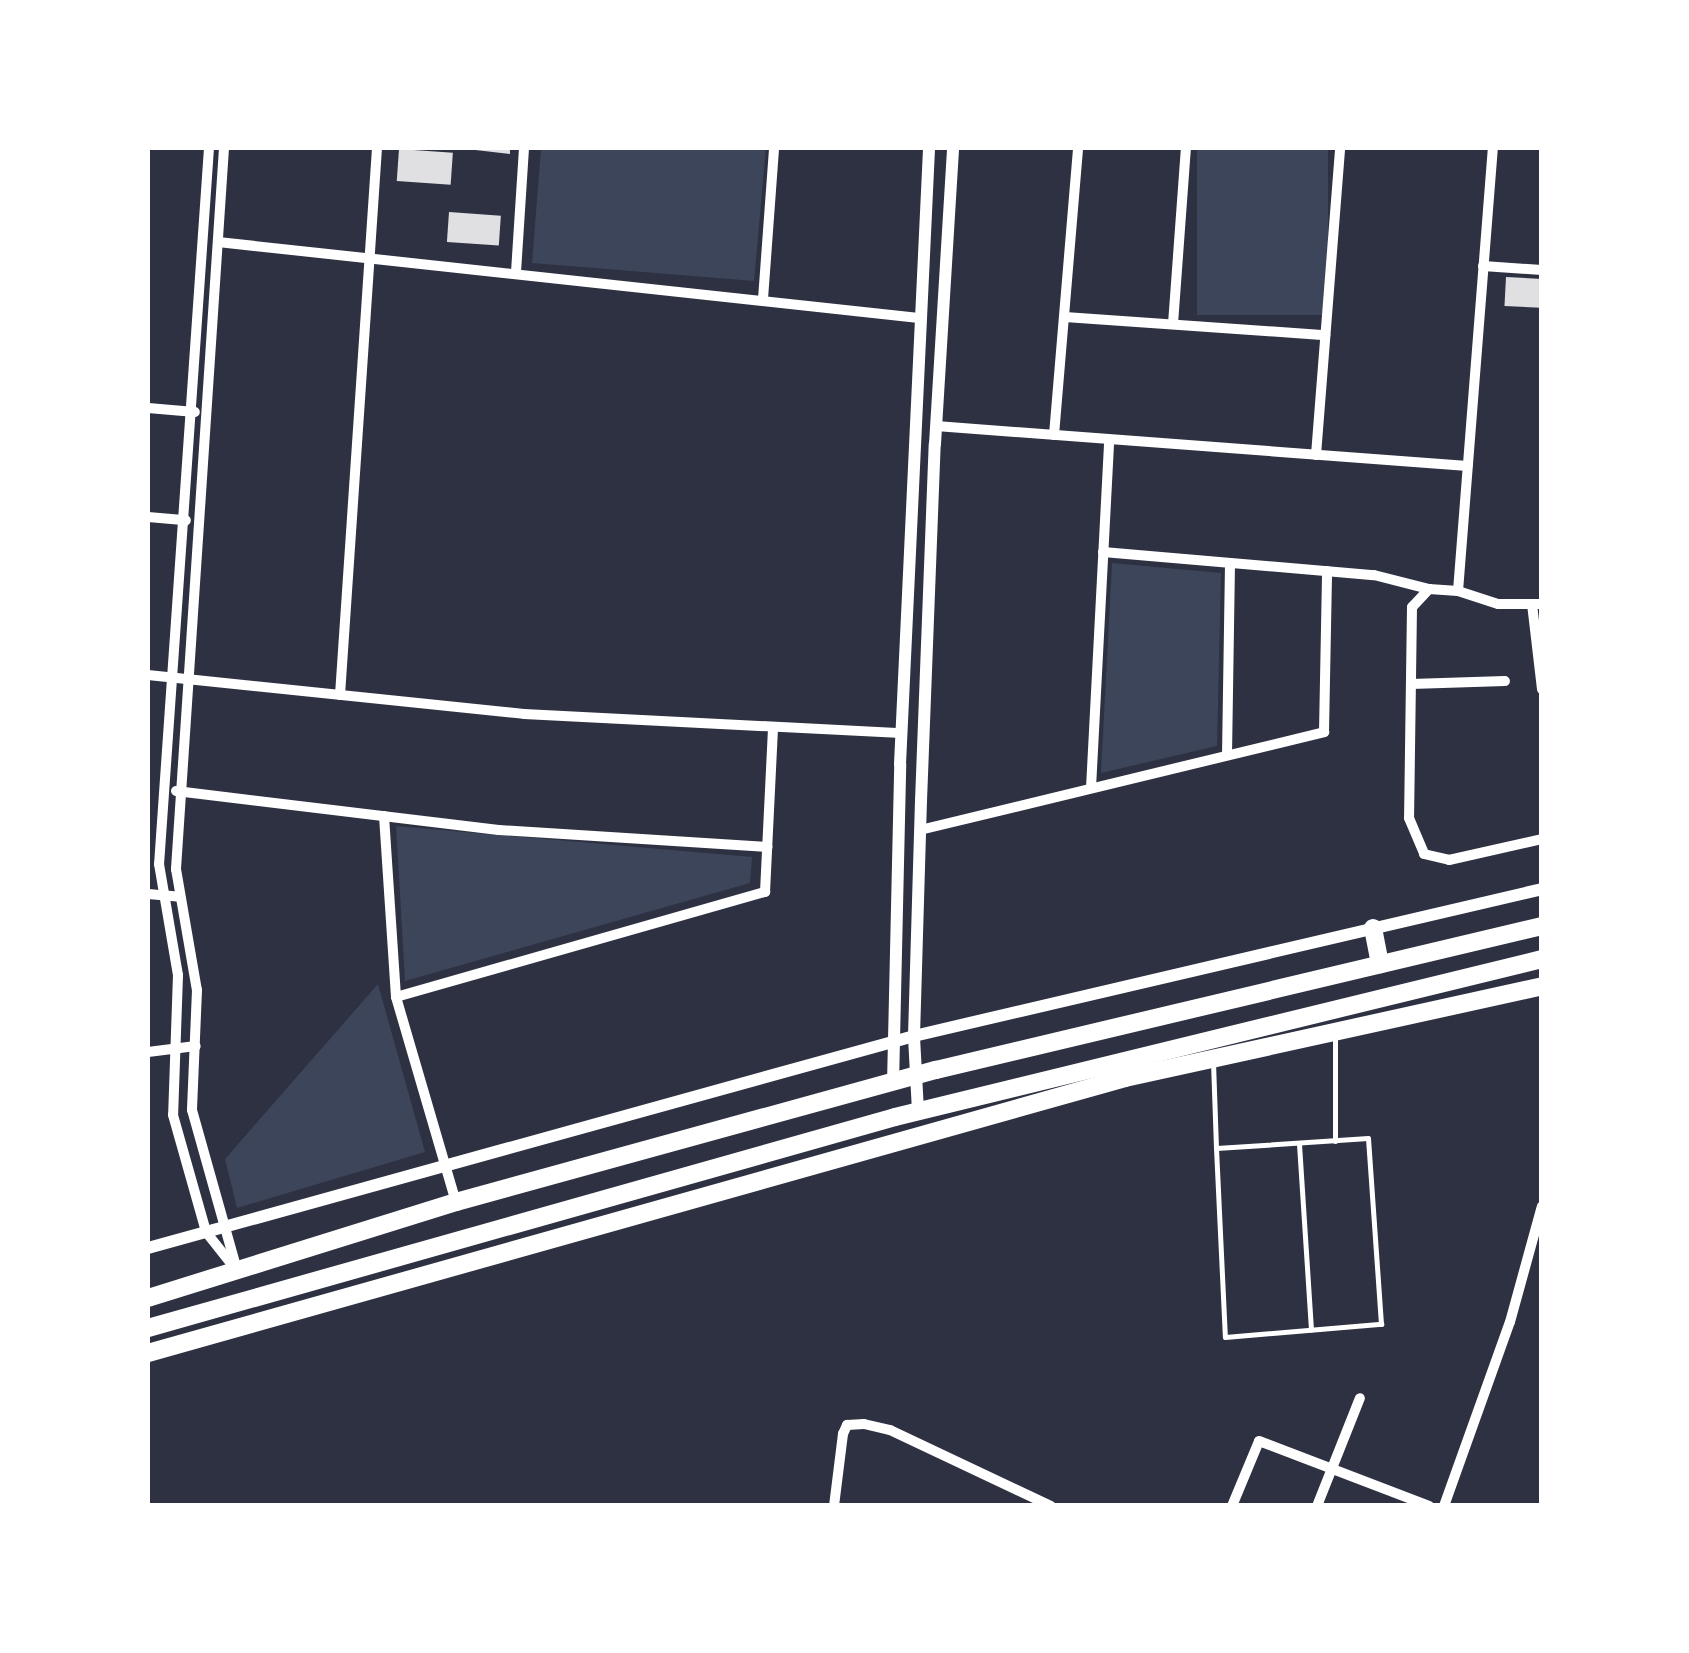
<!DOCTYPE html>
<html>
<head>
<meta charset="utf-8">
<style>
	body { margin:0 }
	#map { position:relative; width:1689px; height:1653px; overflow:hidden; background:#2d3142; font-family:"Alegreya Sans",sans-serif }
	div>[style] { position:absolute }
	.green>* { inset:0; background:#3c4559; transform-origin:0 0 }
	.building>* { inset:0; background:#e0e0e3; transform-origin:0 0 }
	.service>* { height:5px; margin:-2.5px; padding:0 2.5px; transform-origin:2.5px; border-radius:2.5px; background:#fff }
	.minor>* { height:10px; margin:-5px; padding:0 5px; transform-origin:5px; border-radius:5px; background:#fff }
	.tertiary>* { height:12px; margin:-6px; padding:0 6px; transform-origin:6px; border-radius:6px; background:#fff }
	.trunk>* { height:18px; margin:-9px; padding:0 9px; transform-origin:9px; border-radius:9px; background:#fff }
	span { translate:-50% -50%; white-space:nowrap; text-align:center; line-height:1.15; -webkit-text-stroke:9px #fff; paint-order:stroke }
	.frame { position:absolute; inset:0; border:150px solid #fff; pointer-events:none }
</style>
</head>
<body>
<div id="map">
	<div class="green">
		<div style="clip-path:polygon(541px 148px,766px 148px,754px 281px,532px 263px)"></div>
		<div style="left:1197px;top:148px;width:131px;height:167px"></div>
		<div style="clip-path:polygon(1112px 563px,1221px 573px,1217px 746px,1101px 773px)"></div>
		<div style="clip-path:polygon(396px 826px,752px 857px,750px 883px,405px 981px)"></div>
		<div style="clip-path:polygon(378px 984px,425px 1152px,237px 1208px,225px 1159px)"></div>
	</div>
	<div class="building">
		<div style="clip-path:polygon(458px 148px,510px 148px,510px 154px)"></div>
		<div style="left:399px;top:149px;width:54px;height:32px;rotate:4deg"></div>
		<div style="left:449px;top:212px;width:52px;height:30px;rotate:4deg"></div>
		<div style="left:1506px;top:277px;width:36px;height:29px;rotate:3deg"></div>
	</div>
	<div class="service">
		<div style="left:1213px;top:1062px;width:86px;rotate:88deg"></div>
		<div style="left:1216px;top:1148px;width:189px;rotate:87.3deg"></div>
		<div style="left:1225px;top:1337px;width:157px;rotate:-4.8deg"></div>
		<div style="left:1381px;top:1324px;width:186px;rotate:-94deg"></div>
		<div style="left:1368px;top:1138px;width:152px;rotate:176.2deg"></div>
		<div style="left:1335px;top:1141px;width:107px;rotate:-90deg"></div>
		<div style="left:1299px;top:1144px;width:186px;rotate:86.3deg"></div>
	</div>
	<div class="minor">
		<div style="left:209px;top:148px;width:718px;rotate:93.99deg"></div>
		<div style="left:159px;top:864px;width:113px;rotate:80.3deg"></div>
		<div style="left:178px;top:975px;width:140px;rotate:92deg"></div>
		<div style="left:173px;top:1115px;width:122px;rotate:74.2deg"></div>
		<div style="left:206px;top:1232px;width:50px;rotate:51.5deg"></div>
		<div style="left:224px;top:148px;width:723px;rotate:93.81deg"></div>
		<div style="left:176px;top:869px;width:123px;rotate:80.2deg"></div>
		<div style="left:197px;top:990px;width:120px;rotate:92.4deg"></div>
		<div style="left:192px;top:1110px;width:163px;rotate:74.3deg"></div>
		<div style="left:218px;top:242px;width:705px;rotate:6.19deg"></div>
		<div style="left:1483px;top:266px;width:59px;rotate:3.9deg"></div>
		<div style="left:516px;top:272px;width:124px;rotate:-86.3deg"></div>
		<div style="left:763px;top:299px;width:151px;rotate:-85.8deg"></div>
		<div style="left:1065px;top:317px;width:261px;rotate:4deg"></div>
		<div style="left:1173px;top:324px;width:176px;rotate:-85.8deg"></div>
		<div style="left:148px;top:408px;width:47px;rotate:4.9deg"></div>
		<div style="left:936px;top:426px;width:533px;rotate:4.31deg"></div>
		<div style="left:1054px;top:435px;width:288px;rotate:-85.2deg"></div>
		<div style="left:1316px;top:455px;width:308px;rotate:-85.5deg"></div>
		<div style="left:148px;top:517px;width:38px;rotate:5deg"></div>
		<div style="left:1103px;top:552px;width:272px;rotate:4.9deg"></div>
		<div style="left:1374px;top:575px;width:57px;rotate:14.3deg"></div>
		<div style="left:1429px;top:589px;width:29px;rotate:4deg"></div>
		<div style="left:1458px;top:591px;width:42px;rotate:18deg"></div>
		<div style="left:1498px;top:604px;width:44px"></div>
		<div style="left:1429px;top:589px;width:25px;rotate:133deg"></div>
		<div style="left:1412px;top:607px;width:211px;rotate:90.8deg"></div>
		<div style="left:1409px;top:818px;width:39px;rotate:67deg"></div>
		<div style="left:1424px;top:854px;width:26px;rotate:13deg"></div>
		<div style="left:1449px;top:860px;width:95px;rotate:-12.7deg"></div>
		<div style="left:1458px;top:591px;width:444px;rotate:-85.5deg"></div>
		<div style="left:1532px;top:604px;width:86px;rotate:83.3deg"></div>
		<div style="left:148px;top:675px;width:378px;rotate:5.9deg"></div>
		<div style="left:524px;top:714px;width:378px;rotate:2.9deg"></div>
		<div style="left:1411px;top:684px;width:94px;rotate:-1.8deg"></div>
		<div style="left:340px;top:695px;width:548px;rotate:-86.13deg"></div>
		<div style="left:1227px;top:755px;width:192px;rotate:-89.1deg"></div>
		<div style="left:1091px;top:788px;width:349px;rotate:-87deg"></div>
		<div style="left:176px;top:791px;width:325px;rotate:6.9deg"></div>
		<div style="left:499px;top:830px;width:269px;rotate:3.6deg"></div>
		<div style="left:384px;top:816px;width:181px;rotate:86.2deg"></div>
		<div style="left:396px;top:997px;width:214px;rotate:73.7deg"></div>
		<div style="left:920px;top:830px;width:416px;rotate:-13.6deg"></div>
		<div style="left:1324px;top:732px;width:161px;rotate:-88.9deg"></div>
		<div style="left:148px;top:894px;width:32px;rotate:5deg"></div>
		<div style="left:396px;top:997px;width:384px;rotate:-15.9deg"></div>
		<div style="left:765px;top:892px;width:164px;rotate:-87.2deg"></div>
		<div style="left:148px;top:1052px;width:48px;rotate:-7.1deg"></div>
		<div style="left:834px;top:1506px;width:73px;rotate:-82.9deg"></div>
		<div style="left:843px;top:1434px;width:10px;rotate:-66deg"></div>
		<div style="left:847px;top:1425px;width:17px;rotate:-3deg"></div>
		<div style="left:864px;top:1424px;width:27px;rotate:13deg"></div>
		<div style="left:890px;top:1430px;width:178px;rotate:25.3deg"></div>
		<div style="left:1232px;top:1506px;width:70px;rotate:-67.4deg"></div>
		<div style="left:1259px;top:1441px;width:182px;rotate:20.9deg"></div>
		<div style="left:1317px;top:1506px;width:116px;rotate:-68.3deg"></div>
		<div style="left:1444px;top:1506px;width:195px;rotate:-70.3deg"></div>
		<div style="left:1510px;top:1322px;width:120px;rotate:-74.6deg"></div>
	</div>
	<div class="tertiary">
		<div style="left:893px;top:1084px;width:320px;rotate:-88.7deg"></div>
		<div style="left:900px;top:764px;width:617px;rotate:-87.3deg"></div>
		<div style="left:918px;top:1111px;width:75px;rotate:-93.1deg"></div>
		<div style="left:914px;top:1036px;width:235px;rotate:-88.3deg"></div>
		<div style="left:921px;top:801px;width:357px;rotate:-87.8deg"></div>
		<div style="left:935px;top:444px;width:297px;rotate:-86.5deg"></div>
		<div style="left:148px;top:1248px;width:795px;rotate:-15.47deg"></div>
		<div style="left:914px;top:1036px;width:645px;rotate:-13.17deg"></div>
	</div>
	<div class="trunk">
		<div style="left:1373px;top:928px;width:37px;rotate:79deg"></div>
		<div style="left:148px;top:1298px;width:323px;rotate:-17.3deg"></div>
		<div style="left:456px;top:1202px;width:498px;rotate:-15.4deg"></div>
		<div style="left:936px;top:1070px;width:623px;rotate:-13.37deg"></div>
		<div style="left:148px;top:1328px;width:776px;rotate:-15.77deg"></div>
		<div style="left:895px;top:1117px;width:666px;rotate:-13.72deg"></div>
		<div style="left:148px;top:1353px;width:1015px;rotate:-15.72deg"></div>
		<div style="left:1125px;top:1078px;width:427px;rotate:-12.4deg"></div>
	</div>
	<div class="frame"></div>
</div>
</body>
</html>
